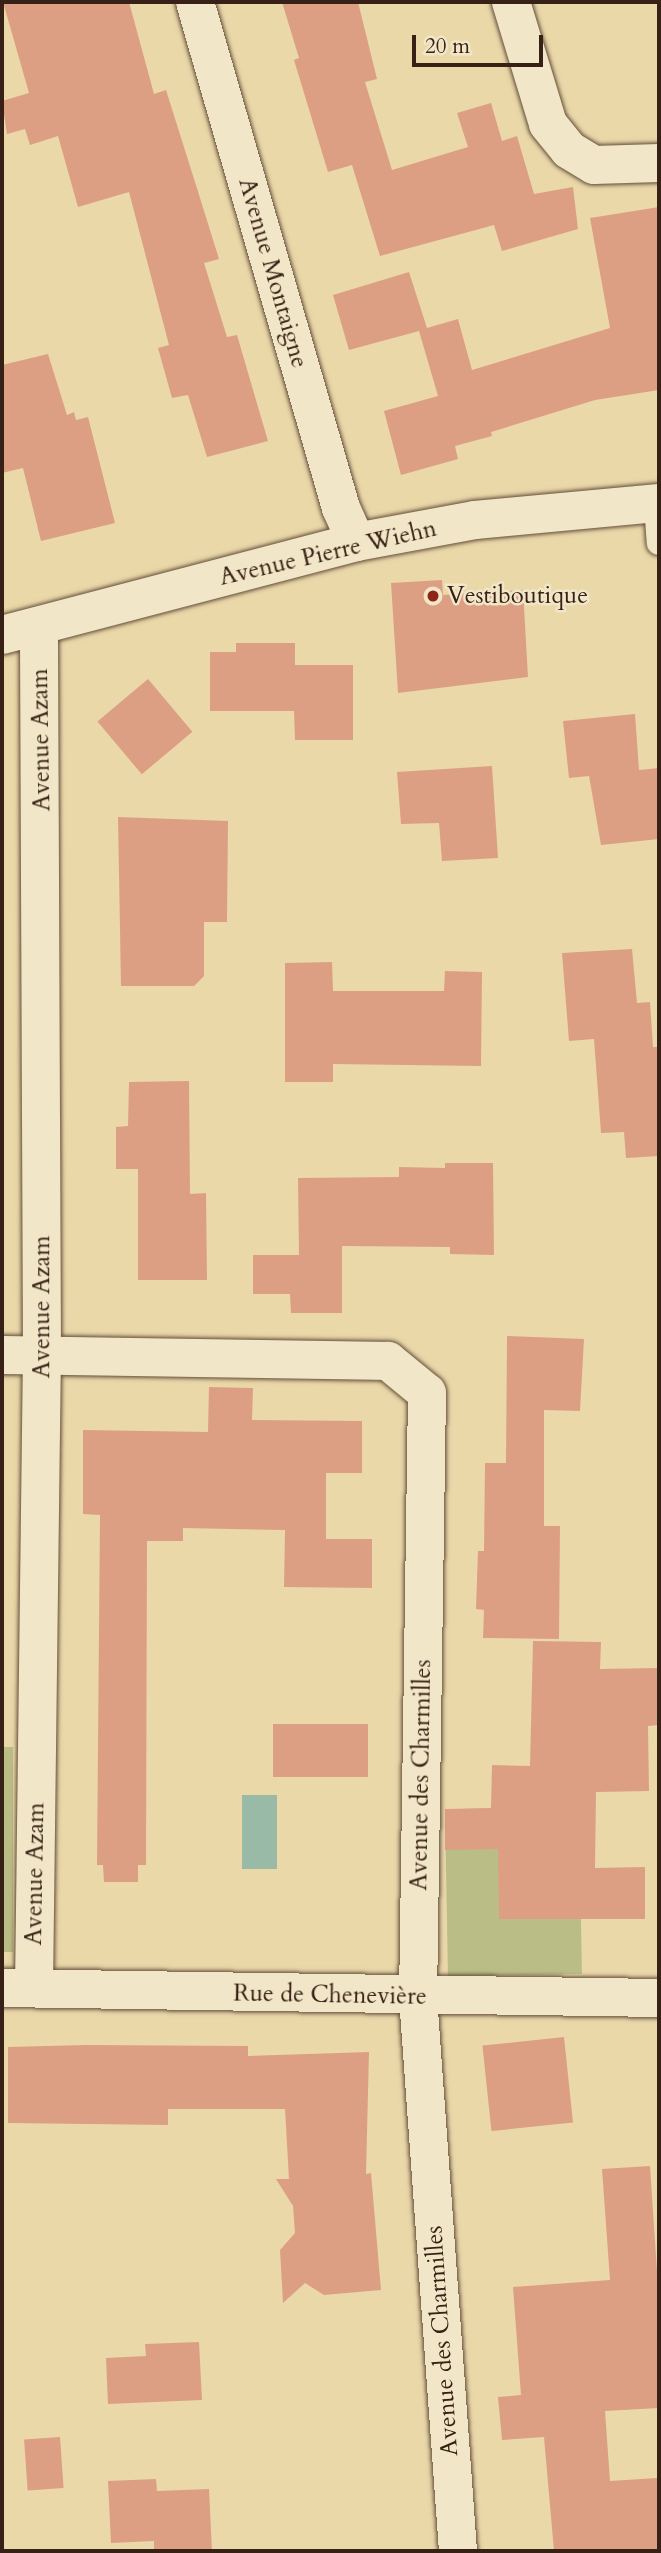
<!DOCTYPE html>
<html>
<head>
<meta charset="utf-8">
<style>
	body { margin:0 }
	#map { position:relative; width:661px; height:2553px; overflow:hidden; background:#ead8a9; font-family:Cardo,serif }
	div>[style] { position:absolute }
	.green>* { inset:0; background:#babe86; transform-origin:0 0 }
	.water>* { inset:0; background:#98baa6; transform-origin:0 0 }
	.building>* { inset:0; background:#dd9f83; transform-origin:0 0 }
	.roads { filter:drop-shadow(0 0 2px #644e3a) drop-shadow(0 0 2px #644e3a) }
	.lane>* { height:24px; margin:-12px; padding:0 12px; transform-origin:12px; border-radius:12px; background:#f1e6c7 }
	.street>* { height:38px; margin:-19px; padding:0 19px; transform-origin:19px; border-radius:19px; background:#f1e6c7 }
	.secondary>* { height:38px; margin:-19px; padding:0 19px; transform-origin:19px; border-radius:19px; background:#f1e6c7 }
	.dots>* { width:19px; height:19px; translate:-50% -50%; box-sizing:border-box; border:4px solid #f1e6c7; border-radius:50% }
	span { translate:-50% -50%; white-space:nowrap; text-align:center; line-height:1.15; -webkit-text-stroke:5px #f1e6c7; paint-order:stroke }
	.street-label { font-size:24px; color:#372015 }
	.poi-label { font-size:24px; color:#372015 }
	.left { translate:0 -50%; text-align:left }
	.frame { position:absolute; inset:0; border:4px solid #372015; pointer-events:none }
	.scale { position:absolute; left:412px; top:35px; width:131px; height:32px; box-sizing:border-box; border:4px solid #372015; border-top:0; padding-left:9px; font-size:21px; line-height:24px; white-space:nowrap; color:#372015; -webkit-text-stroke:5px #f1e6c7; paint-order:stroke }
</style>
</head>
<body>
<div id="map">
	<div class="green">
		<div style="left:2px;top:1747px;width:11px;height:205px"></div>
		<div style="left:579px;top:1807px;width:167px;height:134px;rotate:89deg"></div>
	</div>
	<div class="water">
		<div style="left:242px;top:1795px;width:35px;height:74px"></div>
	</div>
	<div class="building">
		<div style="clip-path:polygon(3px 2px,129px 2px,154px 94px,166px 90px,200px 198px,219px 259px,204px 263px,227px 337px,237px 335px,268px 441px,207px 457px,188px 395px,172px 398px,158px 348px,169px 345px,129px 192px,78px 207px,58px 136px,30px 145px,25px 129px,7px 134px,2px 101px,29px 93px)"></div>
		<div style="clip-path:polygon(282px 2px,358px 2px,377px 79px,365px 82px,392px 170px,468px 147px,457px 113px,491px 103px,502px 141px,517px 136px,534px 194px,573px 187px,578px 229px,502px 251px,494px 225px,380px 256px,352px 165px,328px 172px,294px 60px,299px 58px)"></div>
		<div style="clip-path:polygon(659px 207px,659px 390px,595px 400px,491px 432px,492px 436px,455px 446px,458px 459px,401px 475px,384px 411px,438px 396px,419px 331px,349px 350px,333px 295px,409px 272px,427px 328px,458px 319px,472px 370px,610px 328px,590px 218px)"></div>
		<div style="clip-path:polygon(48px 354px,67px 415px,74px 412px,76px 420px,88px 417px,115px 523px,41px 541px,23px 468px,2px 473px,2px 365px)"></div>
		<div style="clip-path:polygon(442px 580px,443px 595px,523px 590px,528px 677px,398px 693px,391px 583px)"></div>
		<div style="clip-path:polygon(236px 643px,295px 643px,295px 665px,353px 665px,353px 740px,295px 740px,294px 711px,210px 711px,210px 652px,236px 652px)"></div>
		<div style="left:148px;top:679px;width:69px;height:66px;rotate:50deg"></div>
		<div style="clip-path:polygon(635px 714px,639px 770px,659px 768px,659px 839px,601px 845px,589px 776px,569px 778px,563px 721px)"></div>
		<div style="clip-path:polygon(492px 766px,498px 858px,442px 861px,439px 823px,401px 824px,397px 772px)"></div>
		<div style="clip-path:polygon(118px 817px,228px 821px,227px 922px,204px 922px,204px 976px,194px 986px,121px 986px)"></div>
		<div style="clip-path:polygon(632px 949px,637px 1003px,650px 1002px,653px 1047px,659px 1047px,659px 1156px,626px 1158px,624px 1132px,601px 1133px,594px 1039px,569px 1041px,562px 953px)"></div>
		<div style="clip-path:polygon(332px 962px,333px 991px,444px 991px,445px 971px,482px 972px,481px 1066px,333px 1064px,333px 1082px,285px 1082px,285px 963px)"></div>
		<div style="clip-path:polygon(189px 1081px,190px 1194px,206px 1193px,207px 1280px,138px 1280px,138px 1169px,116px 1169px,116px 1127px,128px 1126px,129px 1082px)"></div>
		<div style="clip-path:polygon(445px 1163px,493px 1163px,494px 1255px,450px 1254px,450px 1247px,342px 1246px,342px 1313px,291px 1313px,290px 1294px,253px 1294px,253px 1255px,299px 1255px,298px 1178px,399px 1177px,399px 1167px,445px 1168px)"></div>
		<div style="clip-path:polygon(507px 1336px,584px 1339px,580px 1411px,544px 1410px,544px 1526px,560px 1526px,559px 1639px,483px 1638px,484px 1610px,476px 1609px,478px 1551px,484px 1551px,485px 1463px,506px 1463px)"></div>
		<div style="clip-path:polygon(209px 1387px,253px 1388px,252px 1420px,362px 1421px,362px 1473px,326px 1473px,326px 1539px,372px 1539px,372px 1588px,284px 1587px,285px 1530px,183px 1528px,183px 1541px,147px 1541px,146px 1865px,138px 1865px,138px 1882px,104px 1882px,103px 1865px,97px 1865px,100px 1515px,83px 1514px,83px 1430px,208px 1432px)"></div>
		<div style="clip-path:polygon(533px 1641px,601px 1642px,600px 1669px,659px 1668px,659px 1725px,648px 1726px,649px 1791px,596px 1792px,595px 1868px,645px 1867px,645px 1919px,499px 1919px,498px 1849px,445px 1850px,445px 1809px,491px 1808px,492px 1765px,530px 1766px)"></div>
		<div style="left:273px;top:1724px;width:95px;height:53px"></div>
		<div style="left:564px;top:2037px;width:86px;height:82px;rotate:84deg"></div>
		<div style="clip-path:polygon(87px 2045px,248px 2046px,248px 2056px,369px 2052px,366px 2174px,371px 2173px,381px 2290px,324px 2295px,305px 2283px,283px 2303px,280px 2250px,295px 2233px,293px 2206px,276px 2179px,289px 2179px,285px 2109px,168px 2109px,168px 2125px,8px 2123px,8px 2047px)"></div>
		<div style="clip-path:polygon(650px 2166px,659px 2301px,659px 2408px,605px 2411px,610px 2481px,657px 2478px,659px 2551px,554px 2551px,544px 2437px,502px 2440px,498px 2397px,521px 2395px,513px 2287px,610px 2280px,602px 2169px)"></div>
		<div style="clip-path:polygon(199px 2342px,202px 2400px,108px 2404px,106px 2358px,146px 2356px,145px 2344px)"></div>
		<div style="left:60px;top:2437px;width:51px;height:36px;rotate:86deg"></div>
		<div style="clip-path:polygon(156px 2479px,157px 2491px,209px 2489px,212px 2551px,154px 2551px,154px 2541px,111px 2543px,108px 2481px)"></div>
	</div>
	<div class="roads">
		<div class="lane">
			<div style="left:656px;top:504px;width:39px;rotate:86deg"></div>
		</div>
		<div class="street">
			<div style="left:195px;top:2px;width:527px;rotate:73.91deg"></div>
			<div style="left:341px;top:508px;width:37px;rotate:66deg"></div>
			<div style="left:511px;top:2px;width:127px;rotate:73.1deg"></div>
			<div style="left:548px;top:124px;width:33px;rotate:51deg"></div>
			<div style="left:569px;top:150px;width:29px;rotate:31deg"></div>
			<div style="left:594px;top:165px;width:65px;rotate:-1.8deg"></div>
			<div style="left:2px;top:1355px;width:386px;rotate:0.9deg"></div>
			<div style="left:388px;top:1361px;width:50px;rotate:39.4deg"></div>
			<div style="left:427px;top:1393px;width:604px;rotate:90.85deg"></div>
			<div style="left:418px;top:1997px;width:555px;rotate:85.87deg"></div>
			<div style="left:2px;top:1988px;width:657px;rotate:0.87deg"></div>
			<div style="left:34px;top:1988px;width:633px;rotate:-89.28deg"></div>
			<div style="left:42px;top:1355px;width:729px;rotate:-90.24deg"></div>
		</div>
		<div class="secondary">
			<div style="left:2px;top:635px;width:366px;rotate:-14.7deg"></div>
			<div style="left:356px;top:542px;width:121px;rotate:-10.5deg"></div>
			<div style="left:475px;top:520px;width:185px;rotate:-5.3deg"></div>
		</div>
	</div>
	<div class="dots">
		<div style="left:433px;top:596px;background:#8f2418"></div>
	</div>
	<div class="street-label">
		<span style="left:273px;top:273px;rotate:74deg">Avenue Montaigne</span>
		<span style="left:328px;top:553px;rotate:-13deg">Avenue Pierre Wiehn</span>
		<span style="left:41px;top:740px;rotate:-91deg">Avenue Azam</span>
		<span style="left:42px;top:1307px;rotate:-90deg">Avenue Azam</span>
		<span style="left:421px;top:1775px;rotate:-89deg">Avenue des Charmilles</span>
		<span style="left:35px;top:1874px;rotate:-89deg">Avenue Azam</span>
		<span style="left:330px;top:1995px;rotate:1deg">Rue de Chenevière</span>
		<span style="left:442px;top:2341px;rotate:-94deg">Avenue des Charmilles</span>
	</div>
	<div class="poi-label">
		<span class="left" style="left:447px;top:596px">Vestiboutique</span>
	</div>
	<div class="frame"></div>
	<div class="scale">20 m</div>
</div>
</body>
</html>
